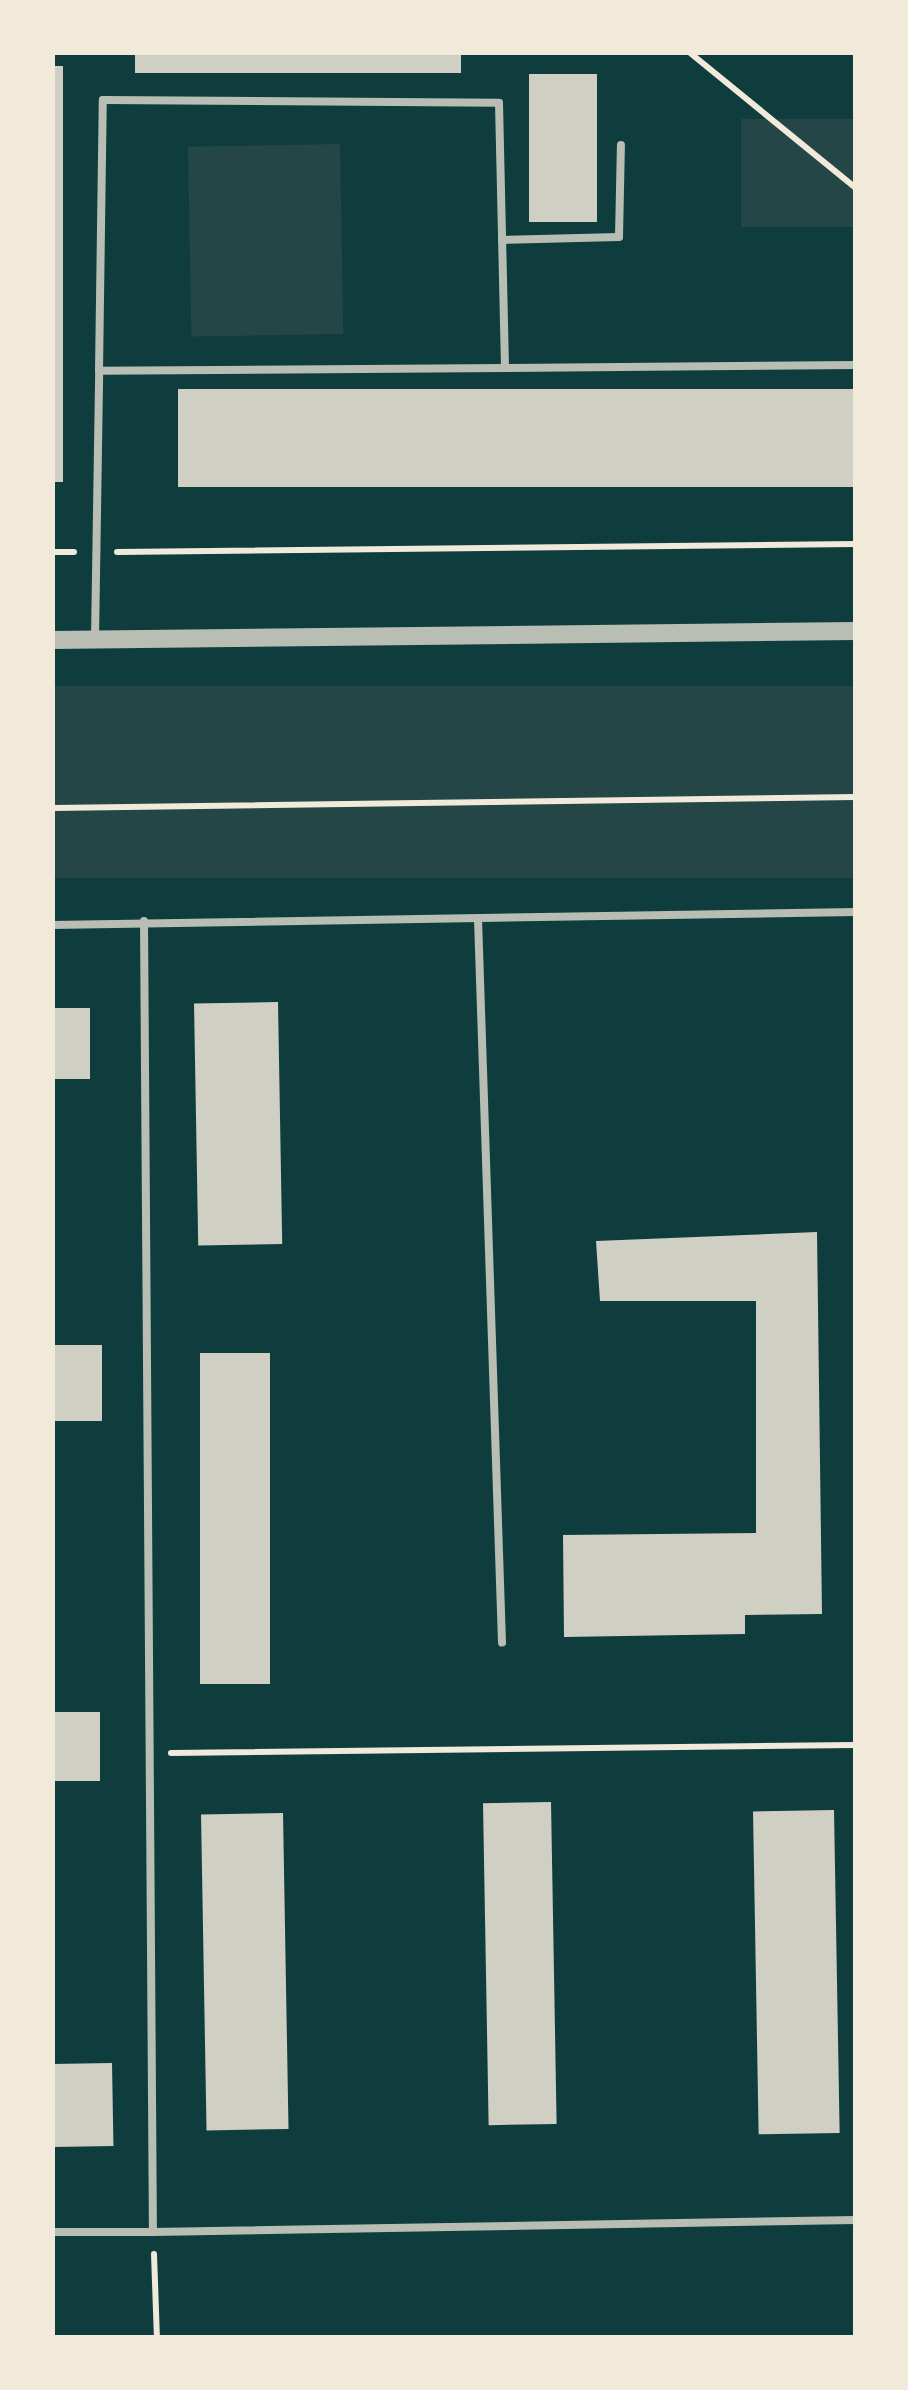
<!DOCTYPE html>
<html>
<head>
<meta charset="utf-8">
<style>
	body { margin:0 }
	#map { position:relative; width:908px; height:2390px; overflow:hidden; background:#0f3d3e; font-family:"Open Sans",sans-serif }
	div>[style] { position:absolute }
	.green>* { inset:0; background:#244646; transform-origin:0 0 }
	.building>* { inset:0; background:#cfcfc3; transform-origin:0 0 }
	.path>* { height:6px; margin:-3px; padding:0 3px; transform-origin:3px; border-radius:3px; background:#f1e9da }
	.service>* { height:8px; margin:-4px; padding:0 4px; transform-origin:4px; border-radius:4px; background:#b8beb3 }
	.tertiary>* { height:18px; margin:-9px; padding:0 9px; transform-origin:9px; border-radius:9px; background:#b8beb3 }
	span { translate:-50% -50%; white-space:nowrap; text-align:center; line-height:1.15; -webkit-text-stroke:9px #f1e9da; paint-order:stroke }
	.frame { position:absolute; inset:0; border:55px solid #f1e9da; pointer-events:none }
</style>
</head>
<body>
<div id="map">
	<div class="green">
		<div style="left:741px;top:119px;width:114px;height:108px"></div>
		<div style="left:340px;top:144px;width:190px;height:152px;rotate:89deg"></div>
		<div style="left:855px;top:686px;width:192px;height:803px;rotate:90deg"></div>
	</div>
	<div class="building">
		<div style="left:135px;top:52px;width:326px;height:21px"></div>
		<div style="left:52px;top:66px;width:11px;height:416px"></div>
		<div style="left:529px;top:74px;width:68px;height:148px"></div>
		<div style="left:178px;top:389px;width:678px;height:98px"></div>
		<div style="left:278px;top:1002px;width:242px;height:84px;rotate:89deg"></div>
		<div style="left:52px;top:1008px;width:38px;height:71px"></div>
		<div style="clip-path:polygon(817px 1232px,822px 1614px,745px 1615px,745px 1634px,564px 1637px,563px 1535px,756px 1533px,756px 1301px,600px 1301px,596px 1241px)"></div>
		<div style="left:52px;top:1345px;width:50px;height:76px"></div>
		<div style="left:200px;top:1353px;width:70px;height:331px"></div>
		<div style="left:52px;top:1712px;width:48px;height:69px"></div>
		<div style="left:551px;top:1802px;width:322px;height:68px;rotate:89deg"></div>
		<div style="left:834px;top:1810px;width:323px;height:81px;rotate:89deg"></div>
		<div style="left:283px;top:1813px;width:316px;height:82px;rotate:89deg"></div>
		<div style="left:112px;top:2063px;width:83px;height:60px;rotate:89deg"></div>
	</div>
	<div class="path">
		<div style="left:689px;top:52px;width:215px;rotate:39.2deg"></div>
		<div style="left:52px;top:552px;width:22px"></div>
		<div style="left:117px;top:552px;width:739px;rotate:-0.62deg"></div>
		<div style="left:52px;top:808px;width:804px;rotate:-0.78deg"></div>
		<div style="left:171px;top:1753px;width:685px;rotate:-0.67deg"></div>
		<div style="left:154px;top:2254px;width:84px;rotate:88deg"></div>
	</div>
	<div class="service">
		<div style="left:502px;top:240px;width:117px;rotate:-1.5deg"></div>
		<div style="left:619px;top:237px;width:92px;rotate:-88.8deg"></div>
		<div style="left:505px;top:368px;width:351px;rotate:-0.5deg"></div>
		<div style="left:95px;top:639px;width:268px;rotate:-89.1deg"></div>
		<div style="left:99px;top:371px;width:271px;rotate:-89.2deg"></div>
		<div style="left:103px;top:100px;width:396px;rotate:0.4deg"></div>
		<div style="left:499px;top:103px;width:265px;rotate:88.7deg"></div>
		<div style="left:505px;top:368px;width:406px;rotate:179.6deg"></div>
		<div style="left:478px;top:919px;width:724px;rotate:88.1deg"></div>
		<div style="left:144px;top:921px;width:1311px;rotate:89.61deg"></div>
		<div style="left:153px;top:2232px;width:703px;rotate:-0.98deg"></div>
		<div style="left:52px;top:925px;width:804px;rotate:-0.93deg"></div>
		<div style="left:52px;top:2232px;width:101px"></div>
	</div>
	<div class="tertiary">
		<div style="left:52px;top:640px;width:804px;rotate:-0.64deg"></div>
	</div>
	<div class="frame"></div>
</div>
</body>
</html>
